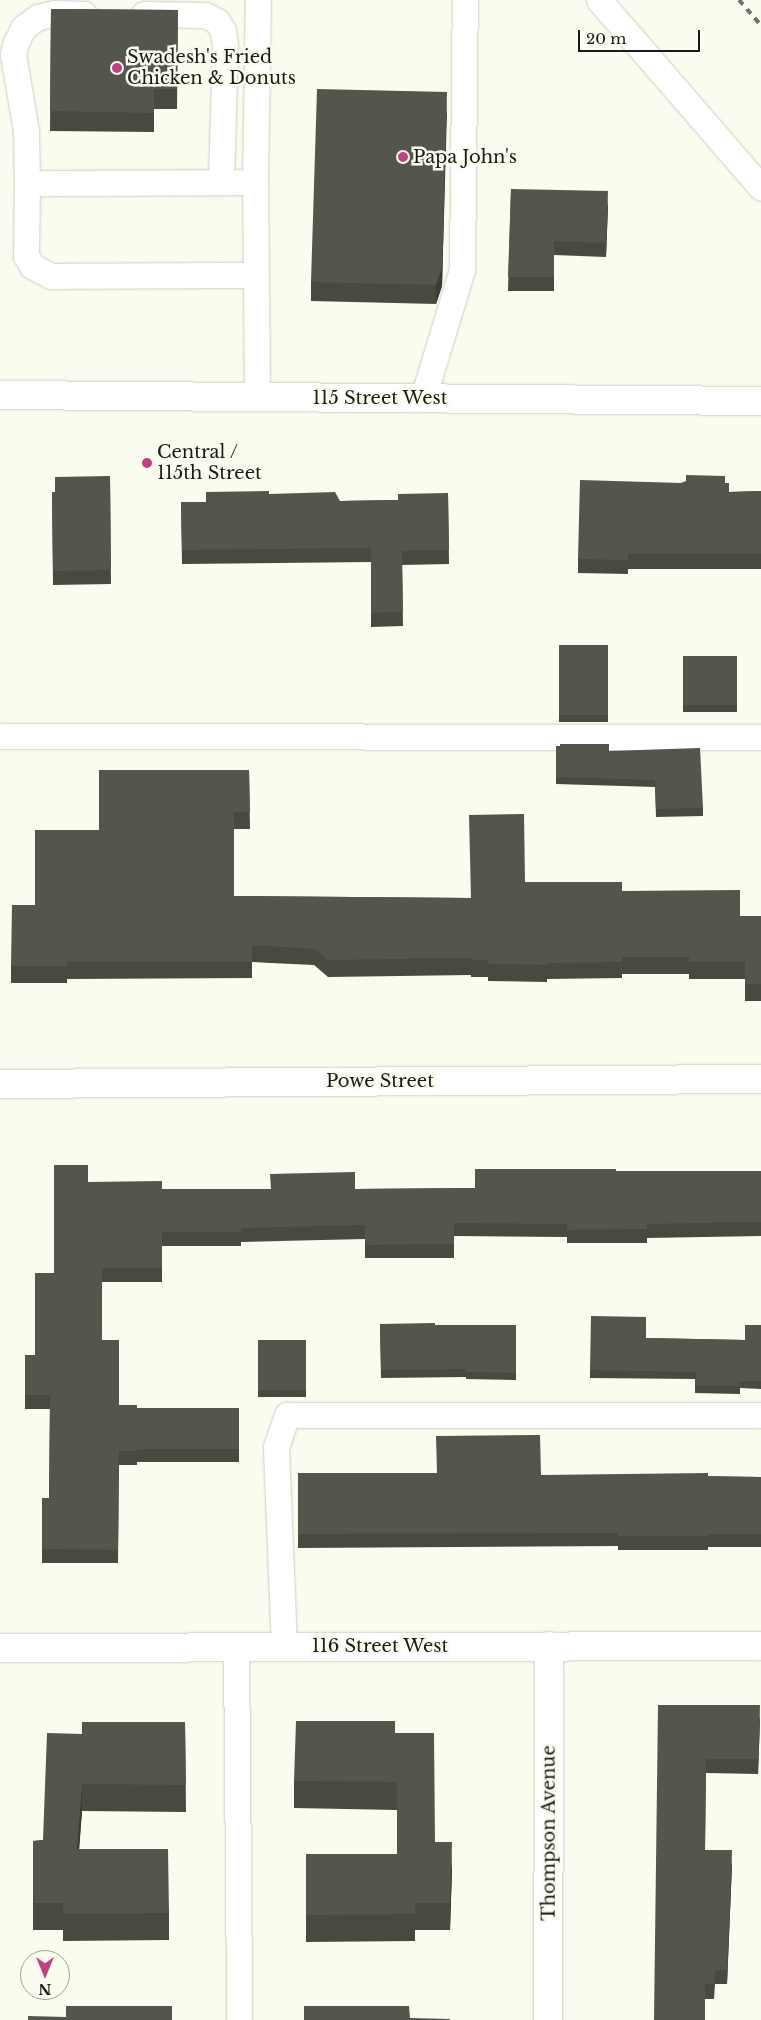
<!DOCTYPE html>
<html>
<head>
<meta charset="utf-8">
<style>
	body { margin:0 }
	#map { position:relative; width:761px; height:2020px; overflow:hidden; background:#f9fcee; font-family:"Libre Baskerville",serif }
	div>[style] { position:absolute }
	.roads { filter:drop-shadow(0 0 1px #cdcfc2) drop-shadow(0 0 1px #cdcfc2) }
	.lane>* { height:25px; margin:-12.5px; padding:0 12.5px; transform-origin:12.5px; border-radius:12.5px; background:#fff }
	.street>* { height:28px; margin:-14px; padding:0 14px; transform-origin:14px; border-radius:14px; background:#fff }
	.rail>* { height:4px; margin-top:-2px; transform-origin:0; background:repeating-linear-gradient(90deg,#71726b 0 6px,transparent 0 12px) }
	.wall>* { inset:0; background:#484a40; transform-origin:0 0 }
	.shaded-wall>* { inset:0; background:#3b3c34 }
	.building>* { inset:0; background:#54564b; transform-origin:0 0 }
	.dots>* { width:14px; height:14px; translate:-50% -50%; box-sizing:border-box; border:2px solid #f9fcee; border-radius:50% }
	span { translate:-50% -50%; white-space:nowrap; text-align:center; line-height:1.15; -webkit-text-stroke:5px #f9fcee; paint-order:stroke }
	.poi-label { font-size:18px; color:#1a1b17 }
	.left { translate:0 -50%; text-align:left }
	.street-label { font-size:18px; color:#1a1b17 }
	.north { position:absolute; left:20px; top:1950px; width:50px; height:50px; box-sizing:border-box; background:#f9fcee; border:1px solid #a0a298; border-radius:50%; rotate:180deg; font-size:14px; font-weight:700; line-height:20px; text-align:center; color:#1a1b17 }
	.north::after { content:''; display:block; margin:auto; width:18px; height:22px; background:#c44084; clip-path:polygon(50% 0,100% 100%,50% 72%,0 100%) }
	.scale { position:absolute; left:578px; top:30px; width:122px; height:22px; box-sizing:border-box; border:2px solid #1a1b17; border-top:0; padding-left:6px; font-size:15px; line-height:18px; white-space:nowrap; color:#1a1b17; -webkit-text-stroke:4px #f9fcee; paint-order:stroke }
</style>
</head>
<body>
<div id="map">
	<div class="roads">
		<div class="lane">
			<div style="left:599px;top:0;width:248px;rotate:49.2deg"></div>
			<div style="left:144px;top:14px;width:61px;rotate:0.9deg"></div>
			<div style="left:205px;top:15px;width:13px;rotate:27deg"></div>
			<div style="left:217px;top:21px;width:12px;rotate:59deg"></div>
			<div style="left:223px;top:31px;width:15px;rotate:82deg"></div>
			<div style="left:225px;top:46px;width:136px;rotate:91.7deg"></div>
			<div style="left:255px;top:182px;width:228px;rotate:179.7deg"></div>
			<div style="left:27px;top:183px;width:73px;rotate:90.8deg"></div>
			<div style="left:26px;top:256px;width:12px;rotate:59deg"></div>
			<div style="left:32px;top:266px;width:21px;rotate:28deg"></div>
			<div style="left:51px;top:276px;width:205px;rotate:-0.3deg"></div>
			<div style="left:27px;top:183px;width:52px;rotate:-91.1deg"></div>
			<div style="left:26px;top:131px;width:78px;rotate:-99.6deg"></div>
			<div style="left:13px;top:54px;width:12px;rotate:-76deg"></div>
			<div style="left:16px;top:42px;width:17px;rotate:-62deg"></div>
			<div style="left:24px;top:27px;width:17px;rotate:-36deg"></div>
			<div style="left:38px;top:17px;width:16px;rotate:-14deg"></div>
			<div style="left:54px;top:13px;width:30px;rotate:2deg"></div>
			<div style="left:257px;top:397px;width:215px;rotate:-90.5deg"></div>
			<div style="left:255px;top:182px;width:182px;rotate:-89.1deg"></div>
			<div style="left:423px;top:398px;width:134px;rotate:-73.1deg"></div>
			<div style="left:462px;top:270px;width:270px;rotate:-89.4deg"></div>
			<div style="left:0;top:736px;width:761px;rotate:0.08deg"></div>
			<div style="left:284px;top:1647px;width:200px;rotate:-92.3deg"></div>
			<div style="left:276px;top:1447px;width:34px;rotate:-71deg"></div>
			<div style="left:287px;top:1415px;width:474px"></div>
			<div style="left:236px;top:1648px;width:372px;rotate:89.5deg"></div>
		</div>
		<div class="street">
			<div style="left:0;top:395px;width:761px;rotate:0.45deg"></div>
			<div style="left:0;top:1084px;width:761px;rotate:-0.38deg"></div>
			<div style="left:0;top:1648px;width:761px;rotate:-0.15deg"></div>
			<div style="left:548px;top:2020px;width:374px;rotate:-89.8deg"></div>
		</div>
	</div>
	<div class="rail">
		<div style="left:739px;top:0;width:33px;rotate:49deg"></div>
	</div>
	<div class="wall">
		<div style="clip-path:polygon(51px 9px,178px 10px,177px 109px,154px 109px,154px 132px,50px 131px)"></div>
		<div style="clip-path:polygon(447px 112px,442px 286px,436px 304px,311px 301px,311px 282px)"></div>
		<div style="clip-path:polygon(511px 189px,608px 205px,606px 257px,554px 255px,554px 291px,508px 291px)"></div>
		<div style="clip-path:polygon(110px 476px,111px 584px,53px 585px,52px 492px,55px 492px)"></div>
		<div style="clip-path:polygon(725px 483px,729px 492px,761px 491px,761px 569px,628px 569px,628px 574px,578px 573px,578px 559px)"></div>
		<div style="clip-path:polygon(448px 493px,449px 564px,402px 565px,403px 626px,371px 627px,371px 562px,182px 564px,181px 502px,206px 502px,269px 494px,340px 501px,398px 500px)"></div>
		<div style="left:559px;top:645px;width:49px;height:77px"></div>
		<div style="left:683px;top:656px;width:54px;height:56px"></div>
		<div style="clip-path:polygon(556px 746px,609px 751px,703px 808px,703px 816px,656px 817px,655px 787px,556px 784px)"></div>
		<div style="clip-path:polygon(249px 770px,250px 829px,234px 829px,234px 896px,470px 898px,525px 882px,622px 891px,740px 916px,761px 916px,761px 1001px,745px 1001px,745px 979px,689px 979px,689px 974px,622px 974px,622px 978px,547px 979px,547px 982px,488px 981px,488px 977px,471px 977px,471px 975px,328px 977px,314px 965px,252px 962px,252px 978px,67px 979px,67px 983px,11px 983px,11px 966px,35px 905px,99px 830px)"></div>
		<div style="clip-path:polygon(616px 1171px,761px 1171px,761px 1236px,647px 1238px,647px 1243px,567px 1243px,567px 1237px,454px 1236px,454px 1258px,365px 1258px,365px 1239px,241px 1242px,241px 1246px,162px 1246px,162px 1282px,102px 1282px,102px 1340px,119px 1405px,137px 1408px,239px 1408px,239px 1462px,137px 1462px,137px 1465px,119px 1465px,118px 1563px,42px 1563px,42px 1498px,49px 1498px,50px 1409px,25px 1409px,25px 1355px,35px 1355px,54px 1273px,88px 1182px,162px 1189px,355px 1189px,475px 1188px)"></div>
		<div style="clip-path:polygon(380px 1324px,435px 1325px,516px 1325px,516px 1380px,466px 1379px,466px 1377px,381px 1378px)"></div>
		<div style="clip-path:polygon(761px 1325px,761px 1389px,740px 1388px,740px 1394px,695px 1393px,695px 1379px,590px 1378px,590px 1370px,646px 1338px,745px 1340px)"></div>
		<div style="left:258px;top:1340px;width:48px;height:57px"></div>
		<div style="clip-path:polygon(298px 1473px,761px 1477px,761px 1547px,708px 1547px,708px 1550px,618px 1550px,618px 1546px,298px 1548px)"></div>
		<div style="clip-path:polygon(658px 1705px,760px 1719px,758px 1774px,706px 1773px,705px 1850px,732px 1864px,727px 1984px,715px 1984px,714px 1999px,705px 1999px)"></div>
		<div style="clip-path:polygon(185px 1722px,186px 1812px,82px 1811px,79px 1849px,169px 1913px,169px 1940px,63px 1941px,63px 1930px,33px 1930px,33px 1841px,43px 1840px,82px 1734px)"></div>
		<div style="clip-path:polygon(395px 1733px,435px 1842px,452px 1869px,450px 1930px,415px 1930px,415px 1941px,306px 1942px,306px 1854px,397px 1854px,397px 1810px,294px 1808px,294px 1781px)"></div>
	</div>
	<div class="shaded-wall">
		<div style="clip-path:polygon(447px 92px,442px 286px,436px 304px,436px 285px)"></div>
		<div style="clip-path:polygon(608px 191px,608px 205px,606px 257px,606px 243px)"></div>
		<div style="clip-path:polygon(760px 1705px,760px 1719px,758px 1774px,758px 1759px)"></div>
		<div style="clip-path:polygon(82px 1784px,82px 1811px,77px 1877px,77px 1849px)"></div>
		<div style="clip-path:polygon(452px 1842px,452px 1869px,450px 1930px,450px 1903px)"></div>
		<div style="clip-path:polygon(732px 1850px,732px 1864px,727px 1984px,727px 1970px)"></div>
	</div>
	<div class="building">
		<div style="clip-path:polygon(51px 9px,178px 10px,177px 89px,154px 89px,154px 113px,50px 111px)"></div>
		<div style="clip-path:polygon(317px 89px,447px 92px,442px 267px,436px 285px,311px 282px)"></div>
		<div style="clip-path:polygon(511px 189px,608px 191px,606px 243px,554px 241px,554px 277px,508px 277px)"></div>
		<div style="clip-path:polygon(686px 475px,725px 476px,725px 483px,729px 483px,729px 492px,761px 491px,761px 554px,628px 554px,628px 560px,578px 559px,580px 480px,681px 483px,686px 481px)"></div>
		<div style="clip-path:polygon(110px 476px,111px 570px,53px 571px,52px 492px,55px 492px,55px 477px)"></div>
		<div style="clip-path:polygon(269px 491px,269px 494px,335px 492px,340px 501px,398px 500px,398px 494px,448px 493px,449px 550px,402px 551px,403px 612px,371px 613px,371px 548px,182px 550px,181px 502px,206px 502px,206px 492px)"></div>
		<div style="left:559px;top:645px;width:49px;height:70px"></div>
		<div style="left:683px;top:656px;width:54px;height:49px"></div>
		<div style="clip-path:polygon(560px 744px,609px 744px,609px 751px,700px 748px,703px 808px,656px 809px,655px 780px,556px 777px,556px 746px,560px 746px)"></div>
		<div style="clip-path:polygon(99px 770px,249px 770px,250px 812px,234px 812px,234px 896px,471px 898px,469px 815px,524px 814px,525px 882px,622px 882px,622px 891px,740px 890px,740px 916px,761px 916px,761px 984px,745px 984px,745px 962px,689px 962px,689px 957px,622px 957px,622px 962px,547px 963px,547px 965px,488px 964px,488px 960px,471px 960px,471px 958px,328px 960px,314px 949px,252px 945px,252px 962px,67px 962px,67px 966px,11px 966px,12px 905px,35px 905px,35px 830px,99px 830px)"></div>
		<div style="clip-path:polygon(54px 1165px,88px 1165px,88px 1182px,162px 1181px,162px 1189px,271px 1189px,270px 1174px,355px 1172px,355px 1189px,475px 1188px,475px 1169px,616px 1169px,616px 1171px,761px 1171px,761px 1222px,647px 1224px,647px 1229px,567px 1230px,567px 1224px,454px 1223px,454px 1244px,365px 1245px,365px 1225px,241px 1228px,241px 1232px,162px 1232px,162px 1268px,102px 1268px,102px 1340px,119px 1340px,119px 1405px,137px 1405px,137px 1408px,239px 1408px,239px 1449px,137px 1449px,137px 1451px,119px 1451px,118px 1550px,42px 1549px,42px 1498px,49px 1498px,50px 1395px,25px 1395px,25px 1355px,35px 1355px,35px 1273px,54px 1273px)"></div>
		<div style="clip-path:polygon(591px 1316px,646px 1317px,646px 1338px,745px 1340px,745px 1325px,761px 1325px,761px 1381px,740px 1381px,740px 1386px,695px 1386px,696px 1372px,590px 1370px)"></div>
		<div style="clip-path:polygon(435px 1323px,435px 1325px,516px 1325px,516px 1373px,466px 1372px,466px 1369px,381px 1370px,380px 1324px)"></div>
		<div style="left:258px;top:1340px;width:48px;height:50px"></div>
		<div style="clip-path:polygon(540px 1435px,541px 1475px,708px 1473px,708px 1476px,761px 1477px,761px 1534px,708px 1534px,708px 1536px,618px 1536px,618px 1533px,298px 1534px,298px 1473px,437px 1473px,436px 1436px)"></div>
		<div style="clip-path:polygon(658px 1705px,760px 1705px,758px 1759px,706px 1759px,705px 1850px,732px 1850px,727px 1970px,715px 1970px,714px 1984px,705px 1984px,705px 2020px,654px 2020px)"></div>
		<div style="clip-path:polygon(296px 1721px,395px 1721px,395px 1733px,434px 1733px,435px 1842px,452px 1842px,450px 1903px,415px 1903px,415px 1914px,306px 1915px,306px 1854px,397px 1854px,397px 1782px,294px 1781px)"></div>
		<div style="clip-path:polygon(82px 1722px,185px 1722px,186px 1785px,82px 1784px,77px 1849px,168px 1849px,169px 1913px,63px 1914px,63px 1903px,33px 1903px,33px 1841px,43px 1840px,47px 1733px,82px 1734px)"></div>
		<div style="clip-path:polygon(66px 2006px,172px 2006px,172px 2020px,28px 2020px,28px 2016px,66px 2017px)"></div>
		<div style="clip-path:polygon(304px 2006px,409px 2006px,410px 2018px,450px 2019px,450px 2020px,304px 2020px)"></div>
	</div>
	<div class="dots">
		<div style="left:117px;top:68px;background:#c44084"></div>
		<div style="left:403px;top:157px;background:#c44084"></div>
		<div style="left:147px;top:463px;background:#c44084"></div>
	</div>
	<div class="poi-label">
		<span class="left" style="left:127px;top:68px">Swadesh's Fried<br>Chicken &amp; Donuts</span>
		<span class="left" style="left:413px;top:157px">Papa John's</span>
		<span class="left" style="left:157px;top:463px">Central /<br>115th Street</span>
	</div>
	<div class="street-label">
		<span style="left:380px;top:398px">115 Street West</span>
		<span style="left:380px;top:1081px">Powe Street</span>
		<span style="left:380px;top:1646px">116 Street West</span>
		<span style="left:549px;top:1833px;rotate:-90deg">Thompson Avenue</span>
	</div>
	<div class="north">N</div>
	<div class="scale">20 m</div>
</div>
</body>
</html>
